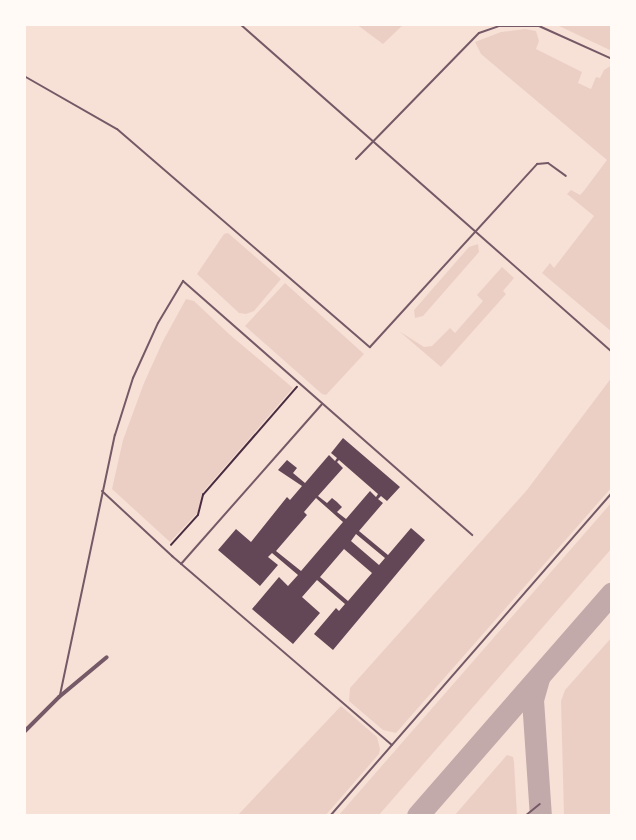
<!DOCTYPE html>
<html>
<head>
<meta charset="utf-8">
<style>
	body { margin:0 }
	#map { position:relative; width:636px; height:840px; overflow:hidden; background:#f7e1d7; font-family:"Times New Roman",serif }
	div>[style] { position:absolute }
	.green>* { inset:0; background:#ebcfc5 }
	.taxiway>* { height:22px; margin:-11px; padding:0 11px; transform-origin:11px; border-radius:11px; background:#c3aaaa }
	.building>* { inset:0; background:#644757 }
	.path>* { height:1.5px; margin:-0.75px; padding:0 0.75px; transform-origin:0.75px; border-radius:0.75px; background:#4a2c40 }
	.service>* { height:2px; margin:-1px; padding:0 1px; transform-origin:1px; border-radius:1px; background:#755966 }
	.minor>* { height:4px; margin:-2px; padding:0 2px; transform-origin:2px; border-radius:2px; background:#755966 }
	span { translate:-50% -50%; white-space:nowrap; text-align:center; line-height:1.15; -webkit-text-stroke:4.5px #fffaf5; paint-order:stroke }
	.frame { position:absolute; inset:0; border:26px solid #fffaf5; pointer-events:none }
</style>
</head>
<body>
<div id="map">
	<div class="green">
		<div style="clip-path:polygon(356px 24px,404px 24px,383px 44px)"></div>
		<div style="clip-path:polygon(553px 24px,612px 24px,612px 51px,559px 26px)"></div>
		<div style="clip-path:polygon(525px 29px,536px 31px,539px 41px,536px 49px,582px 72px,578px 83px,591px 89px,596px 77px,600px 78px,604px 70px,612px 65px,612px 332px,542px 273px,550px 263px,554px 268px,594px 216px,567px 194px,571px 190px,580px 195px,583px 192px,607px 160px,481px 54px,475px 42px,501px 32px)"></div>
		<div style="clip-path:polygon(228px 233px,281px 279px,254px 311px,246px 314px,239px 313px,197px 274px,224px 234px)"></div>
		<div style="clip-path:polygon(478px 244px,479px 252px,423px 316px,415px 318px,414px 310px,469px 247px)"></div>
		<div style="clip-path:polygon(502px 267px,514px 278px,503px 291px,506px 294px,441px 367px,399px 331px,424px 347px,432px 346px,450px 328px,455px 333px,483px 301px,477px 295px)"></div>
		<div style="clip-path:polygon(285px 283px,364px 354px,326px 395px,322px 394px,245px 326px)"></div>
		<div style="clip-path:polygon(186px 299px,194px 301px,229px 334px,293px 388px,202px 493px,199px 511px,170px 542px,112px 489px,123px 440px,144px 383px,163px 341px)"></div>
		<div style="clip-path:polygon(612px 377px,612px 487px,396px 733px,383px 730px,349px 701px,350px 688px,527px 490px)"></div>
		<div style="clip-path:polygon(612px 502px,612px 548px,378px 816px,338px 816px)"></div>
		<div style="clip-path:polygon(612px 637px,612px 816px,564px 816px,561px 701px,565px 690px)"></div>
		<div style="clip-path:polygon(341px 706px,377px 737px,380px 749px,379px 754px,325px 816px,237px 816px)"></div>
		<div style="clip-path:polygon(507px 755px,513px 757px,514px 762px,517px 816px,454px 816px)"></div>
	</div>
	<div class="taxiway">
		<div style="left:539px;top:679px;width:22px;rotate:106deg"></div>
		<div style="left:533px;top:700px;width:116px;rotate:86.1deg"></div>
		<div style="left:418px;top:816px;width:295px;rotate:-48.9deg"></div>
	</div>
	<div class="building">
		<div style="clip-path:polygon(evenodd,343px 438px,400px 487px,387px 501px,381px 496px,378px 499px,383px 503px,359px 531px,388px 555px,411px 528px,425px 540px,333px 650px,314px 634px,336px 608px,339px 611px,345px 604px,317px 580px,302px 597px,320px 613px,293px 644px,252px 609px,279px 577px,288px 586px,298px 575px,272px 553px,268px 557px,278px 565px,260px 586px,218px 550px,236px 529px,251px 542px,287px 497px,290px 500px,302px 486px,278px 470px,287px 460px,297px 468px,293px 473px,305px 483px,329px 455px,335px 461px,337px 458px,331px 453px,343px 438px,339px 460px,378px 494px,376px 497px,370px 491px,346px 519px,337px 512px,342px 507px,337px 502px,332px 498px,327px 503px,318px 496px,343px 468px,337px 462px,339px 460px,343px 438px,316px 498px,343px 522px,301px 571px,276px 551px,307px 515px,304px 512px,316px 498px,343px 438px,356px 534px,385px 558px,379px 565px,351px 541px,356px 534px,343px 438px,344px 549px,372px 573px,348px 601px,320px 577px,344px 549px)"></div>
	</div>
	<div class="path">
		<div style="left:171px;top:545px;width:40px;rotate:-48deg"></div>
		<div style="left:198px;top:515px;width:21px;rotate:-76deg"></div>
		<div style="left:203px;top:495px;width:143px;rotate:-49deg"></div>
	</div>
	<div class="service">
		<div style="left:240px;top:24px;width:496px;rotate:41.4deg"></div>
		<div style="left:24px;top:76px;width:107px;rotate:29.7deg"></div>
		<div style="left:117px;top:129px;width:334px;rotate:40.8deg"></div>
		<div style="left:370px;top:347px;width:248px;rotate:-47.6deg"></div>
		<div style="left:537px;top:164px;width:11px;rotate:-5deg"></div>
		<div style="left:548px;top:163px;width:22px;rotate:36deg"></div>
		<div style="left:356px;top:159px;width:176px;rotate:-45.7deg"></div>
		<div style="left:479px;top:33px;width:21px;rotate:-19deg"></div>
		<div style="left:499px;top:26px;width:40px"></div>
		<div style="left:539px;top:26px;width:80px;rotate:24.3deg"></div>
		<div style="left:102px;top:491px;width:96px;rotate:42.9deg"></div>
		<div style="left:172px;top:556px;width:290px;rotate:40.7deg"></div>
		<div style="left:181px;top:564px;width:213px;rotate:-48.6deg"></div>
		<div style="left:60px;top:695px;width:266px;rotate:-78.1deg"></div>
		<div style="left:115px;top:435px;width:60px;rotate:-72.5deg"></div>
		<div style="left:133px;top:378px;width:60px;rotate:-65.6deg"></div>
		<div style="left:158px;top:323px;width:49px;rotate:-59.2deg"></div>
		<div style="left:183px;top:281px;width:385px;rotate:41.3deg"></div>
		<div style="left:330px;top:816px;width:429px;rotate:-48.9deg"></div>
		<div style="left:525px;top:816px;width:19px;rotate:-39deg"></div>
	</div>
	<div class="minor">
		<div style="left:24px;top:732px;width:49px;rotate:-45deg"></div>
		<div style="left:59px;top:697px;width:62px;rotate:-39.8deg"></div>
	</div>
	<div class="frame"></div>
</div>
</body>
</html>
